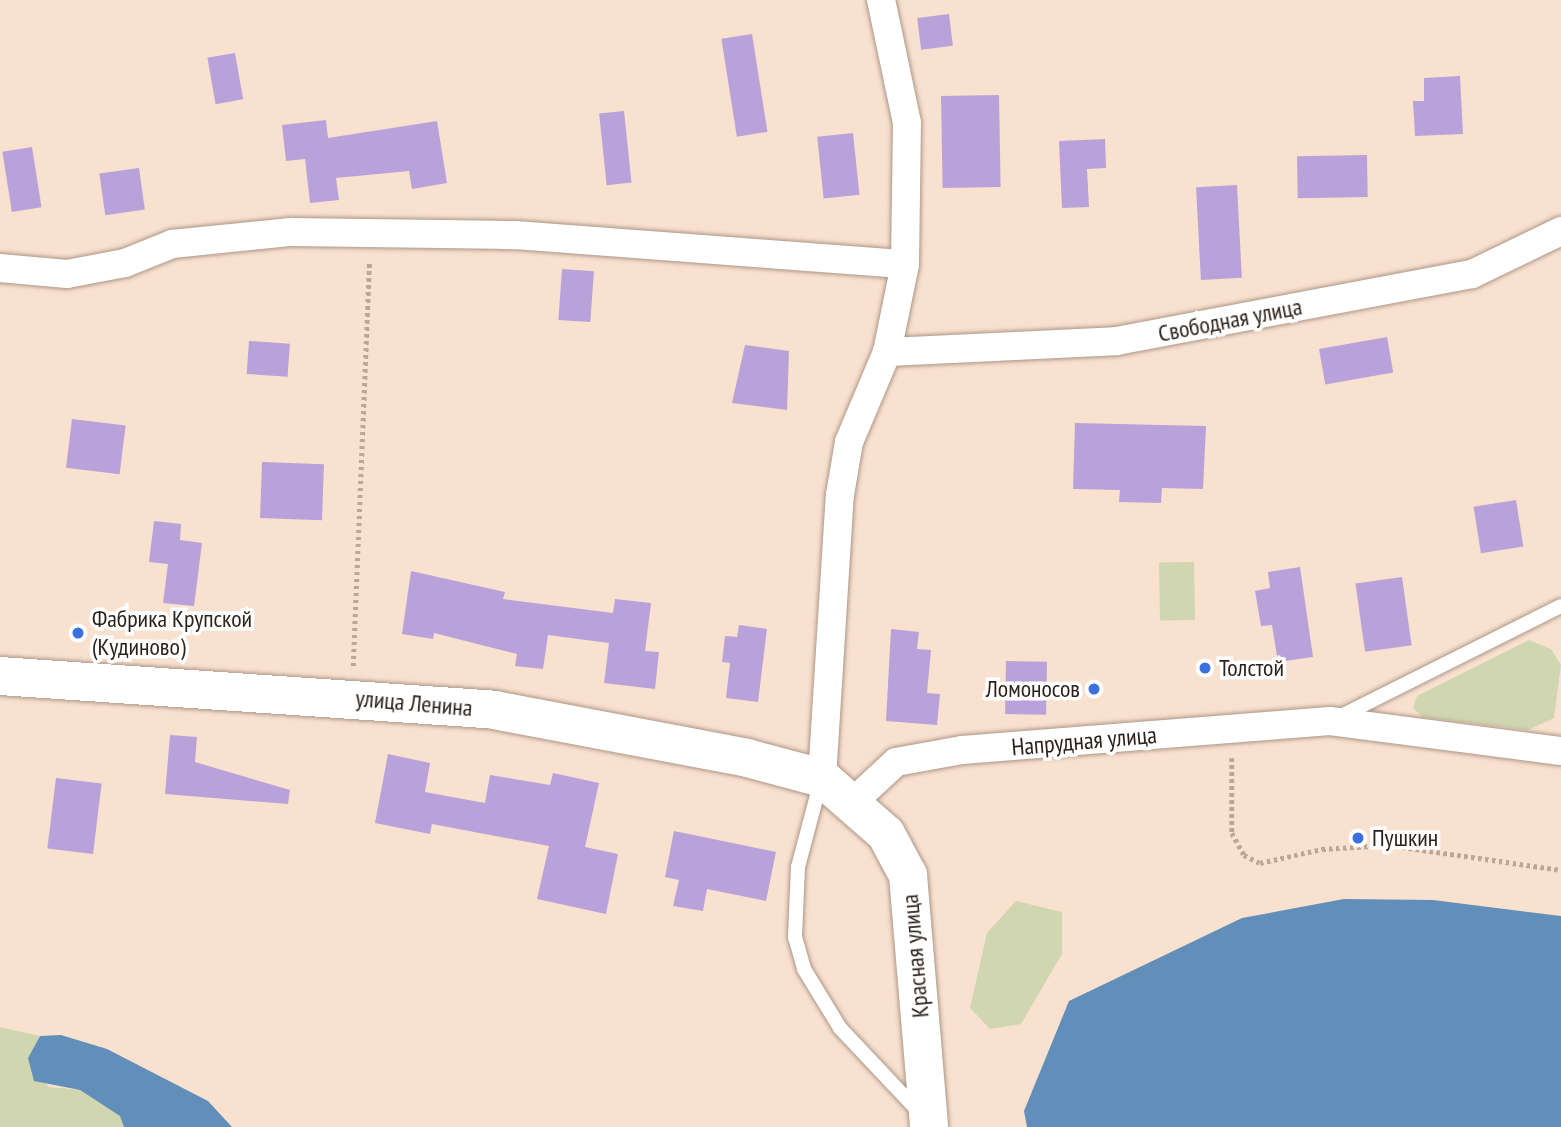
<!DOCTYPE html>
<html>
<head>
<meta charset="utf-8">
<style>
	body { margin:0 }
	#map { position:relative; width:1561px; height:1127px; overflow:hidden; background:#f9e1d0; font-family:"PT Sans Narrow",sans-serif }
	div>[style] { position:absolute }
	.green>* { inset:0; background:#cfd6b0; transform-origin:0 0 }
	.water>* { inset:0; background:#618fba }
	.building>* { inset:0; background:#b8a2d9; transform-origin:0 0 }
	.path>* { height:4.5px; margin-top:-2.25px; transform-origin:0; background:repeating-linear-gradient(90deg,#baa799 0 3.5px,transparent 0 7px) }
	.roads { filter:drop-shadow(0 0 2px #ad9686) drop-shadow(0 0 2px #ad9686) }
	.service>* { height:14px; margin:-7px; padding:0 7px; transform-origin:7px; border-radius:7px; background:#fff }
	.minor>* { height:28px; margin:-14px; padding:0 14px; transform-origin:14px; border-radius:14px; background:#fff }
	.secondary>* { height:38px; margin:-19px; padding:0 19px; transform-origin:19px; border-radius:19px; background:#fff }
	.dots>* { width:19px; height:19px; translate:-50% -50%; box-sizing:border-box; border:4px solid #fff; border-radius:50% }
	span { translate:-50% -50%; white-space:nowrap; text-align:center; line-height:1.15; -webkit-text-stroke:7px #fff; paint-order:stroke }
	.street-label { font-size:24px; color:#2b221c }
	.poi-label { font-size:24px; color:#2b221c }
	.left { translate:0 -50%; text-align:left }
	.right { translate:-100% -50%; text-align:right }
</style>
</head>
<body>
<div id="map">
	<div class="green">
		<div style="left:1194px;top:562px;width:58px;height:35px;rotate:89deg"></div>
		<div style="clip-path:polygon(1529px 640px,1551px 649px,1561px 665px,1554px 718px,1528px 730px,1423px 717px,1413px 708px,1417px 696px)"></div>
		<div style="clip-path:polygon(1016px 901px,1062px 912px,1062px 954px,1021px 1024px,990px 1029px,970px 1008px,987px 933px)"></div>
		<div style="clip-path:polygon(0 1027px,40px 1036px,28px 1058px,49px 1087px,80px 1090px,121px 1116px,124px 1127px,0 1127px)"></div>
	</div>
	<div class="water">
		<div style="clip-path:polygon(1344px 899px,1433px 900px,1561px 916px,1561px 1127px,1027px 1127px,1024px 1111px,1069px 1001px,1242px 918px)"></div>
		<div style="clip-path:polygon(61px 1035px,107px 1049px,208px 1101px,232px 1127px,124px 1127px,120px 1116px,80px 1090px,34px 1081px,28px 1058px,40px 1036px)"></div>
	</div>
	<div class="building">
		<div style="left:949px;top:14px;width:32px;height:32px;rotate:83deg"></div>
		<div style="left:752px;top:34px;width:99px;height:31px;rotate:81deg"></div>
		<div style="left:235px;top:53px;width:47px;height:28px;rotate:80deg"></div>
		<div style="clip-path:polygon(1460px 76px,1463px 134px,1415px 136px,1413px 101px,1424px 101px,1424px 78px)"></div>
		<div style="left:999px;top:95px;width:92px;height:58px;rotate:89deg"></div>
		<div style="left:624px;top:111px;width:72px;height:25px;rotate:84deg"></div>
		<div style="clip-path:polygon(326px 120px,328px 138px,437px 121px,447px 183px,412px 189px,409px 171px,336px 178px,339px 200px,310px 203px,305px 159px,286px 161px,282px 125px)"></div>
		<div style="left:853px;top:133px;width:62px;height:36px;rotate:84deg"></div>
		<div style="clip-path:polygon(1105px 139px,1106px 168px,1087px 169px,1089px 207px,1062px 208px,1059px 141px)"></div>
		<div style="left:32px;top:147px;width:61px;height:30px;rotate:81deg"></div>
		<div style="left:1367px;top:155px;width:42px;height:70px;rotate:89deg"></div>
		<div style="left:139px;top:168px;width:42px;height:40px;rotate:82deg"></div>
		<div style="left:1237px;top:185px;width:93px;height:41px;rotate:87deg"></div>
		<div style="left:562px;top:269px;width:32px;height:51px;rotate:4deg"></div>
		<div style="left:1387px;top:337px;width:36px;height:69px;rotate:80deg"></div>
		<div style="left:249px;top:341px;width:41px;height:33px;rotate:4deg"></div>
		<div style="clip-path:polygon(745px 345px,789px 351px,787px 410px,732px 403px)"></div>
		<div style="left:72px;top:419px;width:54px;height:49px;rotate:7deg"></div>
		<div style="clip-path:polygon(1075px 423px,1206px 426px,1203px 489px,1162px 488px,1161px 503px,1119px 502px,1120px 490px,1073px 489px)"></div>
		<div style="left:262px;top:462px;width:62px;height:56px;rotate:2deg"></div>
		<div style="left:1516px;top:500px;width:47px;height:43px;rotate:81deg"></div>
		<div style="clip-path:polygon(154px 521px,181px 524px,180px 540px,202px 543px,194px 606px,163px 603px,168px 564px,149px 562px)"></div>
		<div style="clip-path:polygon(1300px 567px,1313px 657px,1278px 662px,1272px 625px,1261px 626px,1255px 591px,1270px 588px,1268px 572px)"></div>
		<div style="clip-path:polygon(411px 571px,505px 592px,503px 599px,613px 613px,615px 599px,651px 603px,645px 651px,659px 652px,655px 689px,604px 683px,609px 643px,548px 635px,543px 669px,515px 666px,517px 654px,434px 633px,433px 639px,402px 634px)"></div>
		<div style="left:1402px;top:577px;width:69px;height:47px;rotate:82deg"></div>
		<div style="clip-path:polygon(739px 625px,767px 629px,758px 702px,726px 698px,730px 663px,722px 662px,725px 636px,737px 637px)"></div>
		<div style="clip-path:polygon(891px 629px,919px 632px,917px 649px,931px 650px,927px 693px,940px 694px,937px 725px,886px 721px)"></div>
		<div style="left:1006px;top:661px;width:41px;height:53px;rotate:1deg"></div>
		<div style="clip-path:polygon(170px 735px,197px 737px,195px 762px,290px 790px,288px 804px,165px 794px)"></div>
		<div style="clip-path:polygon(388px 754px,430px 763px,425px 792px,485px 803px,490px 775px,550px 785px,553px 773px,599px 783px,585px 847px,618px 854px,606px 914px,537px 899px,549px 846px,432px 824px,430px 834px,375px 823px)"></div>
		<div style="left:56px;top:778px;width:46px;height:71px;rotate:7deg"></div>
		<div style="clip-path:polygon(674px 831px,776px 852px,766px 901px,707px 889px,703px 911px,673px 906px,679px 880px,665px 877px)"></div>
	</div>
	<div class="path">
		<div style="left:353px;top:666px;width:404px;rotate:-87.7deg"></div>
		<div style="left:1232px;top:758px;width:75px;rotate:90deg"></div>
		<div style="left:1232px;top:833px;width:25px;rotate:61deg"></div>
		<div style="left:1244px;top:855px;width:18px;rotate:27deg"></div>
		<div style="left:1260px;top:863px;width:64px;rotate:-12.7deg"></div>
		<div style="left:1322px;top:849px;width:66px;rotate:-3.5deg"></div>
		<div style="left:1388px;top:845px;width:175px;rotate:8.2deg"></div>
	</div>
	<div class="roads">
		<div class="service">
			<div style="left:1337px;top:718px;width:250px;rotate:-26.6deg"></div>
			<div style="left:821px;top:780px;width:90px;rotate:104.8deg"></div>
			<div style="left:798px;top:867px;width:70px;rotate:92.5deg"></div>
			<div style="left:795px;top:937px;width:33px;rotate:74deg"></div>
			<div style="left:804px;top:969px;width:69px;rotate:58.6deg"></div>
			<div style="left:840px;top:1028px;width:120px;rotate:46.7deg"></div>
		</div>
		<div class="minor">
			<div style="left:0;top:268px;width:67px;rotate:5.1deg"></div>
			<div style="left:67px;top:274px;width:59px;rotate:-10.7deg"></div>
			<div style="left:125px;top:263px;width:51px;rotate:-22deg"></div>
			<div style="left:172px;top:244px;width:120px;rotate:-5.8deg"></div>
			<div style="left:291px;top:232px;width:224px;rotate:0.8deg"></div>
			<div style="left:515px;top:235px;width:391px;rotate:4.3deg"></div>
			<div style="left:887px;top:352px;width:230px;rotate:-2.7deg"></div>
			<div style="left:1117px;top:341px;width:361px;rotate:-10.7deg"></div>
			<div style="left:1472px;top:274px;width:99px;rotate:-25.8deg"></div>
			<div style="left:822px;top:778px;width:284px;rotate:-86.4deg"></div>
			<div style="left:840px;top:495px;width:54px;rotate:-80.4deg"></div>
			<div style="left:849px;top:442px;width:98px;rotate:-67.1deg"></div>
			<div style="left:887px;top:352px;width:90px;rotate:-78.4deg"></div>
			<div style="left:905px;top:264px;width:141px;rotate:-89.2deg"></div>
			<div style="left:907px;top:123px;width:126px;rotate:-101.9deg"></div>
			<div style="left:854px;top:801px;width:57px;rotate:-42.9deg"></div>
			<div style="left:896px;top:762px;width:67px;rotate:-10.3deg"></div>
			<div style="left:962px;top:750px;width:369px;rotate:-4.5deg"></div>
			<div style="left:1330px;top:721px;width:233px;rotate:7.4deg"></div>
		</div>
		<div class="secondary">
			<div style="left:0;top:676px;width:495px;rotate:3.9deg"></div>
			<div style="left:494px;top:710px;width:258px;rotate:10.7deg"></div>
			<div style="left:747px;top:758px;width:78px;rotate:14.9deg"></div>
			<div style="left:822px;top:778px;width:85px;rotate:41.2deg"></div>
			<div style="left:886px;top:834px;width:47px;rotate:61.8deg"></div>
			<div style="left:908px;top:875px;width:253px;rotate:85.2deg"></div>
		</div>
	</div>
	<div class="dots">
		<div style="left:78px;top:633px;background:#3a70df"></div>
		<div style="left:1205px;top:668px;background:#3a70df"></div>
		<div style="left:1094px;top:689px;background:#3a70df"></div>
		<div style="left:1358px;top:838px;background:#3a70df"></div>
	</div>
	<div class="street-label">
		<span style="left:1230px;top:320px;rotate:-11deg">Свободная улица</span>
		<span style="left:414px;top:703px;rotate:5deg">улица Ленина</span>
		<span style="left:1084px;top:741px;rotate:-5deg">Напрудная улица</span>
		<span style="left:915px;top:956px;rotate:-95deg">Красная улица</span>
	</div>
	<div class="poi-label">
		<span class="left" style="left:92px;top:633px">Фабрика Крупской<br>(Кудиново)</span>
		<span class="left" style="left:1219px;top:668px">Толстой</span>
		<span class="right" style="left:1080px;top:689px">Ломоносов</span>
		<span class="left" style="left:1372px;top:838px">Пушкин</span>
	</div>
</div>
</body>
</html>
